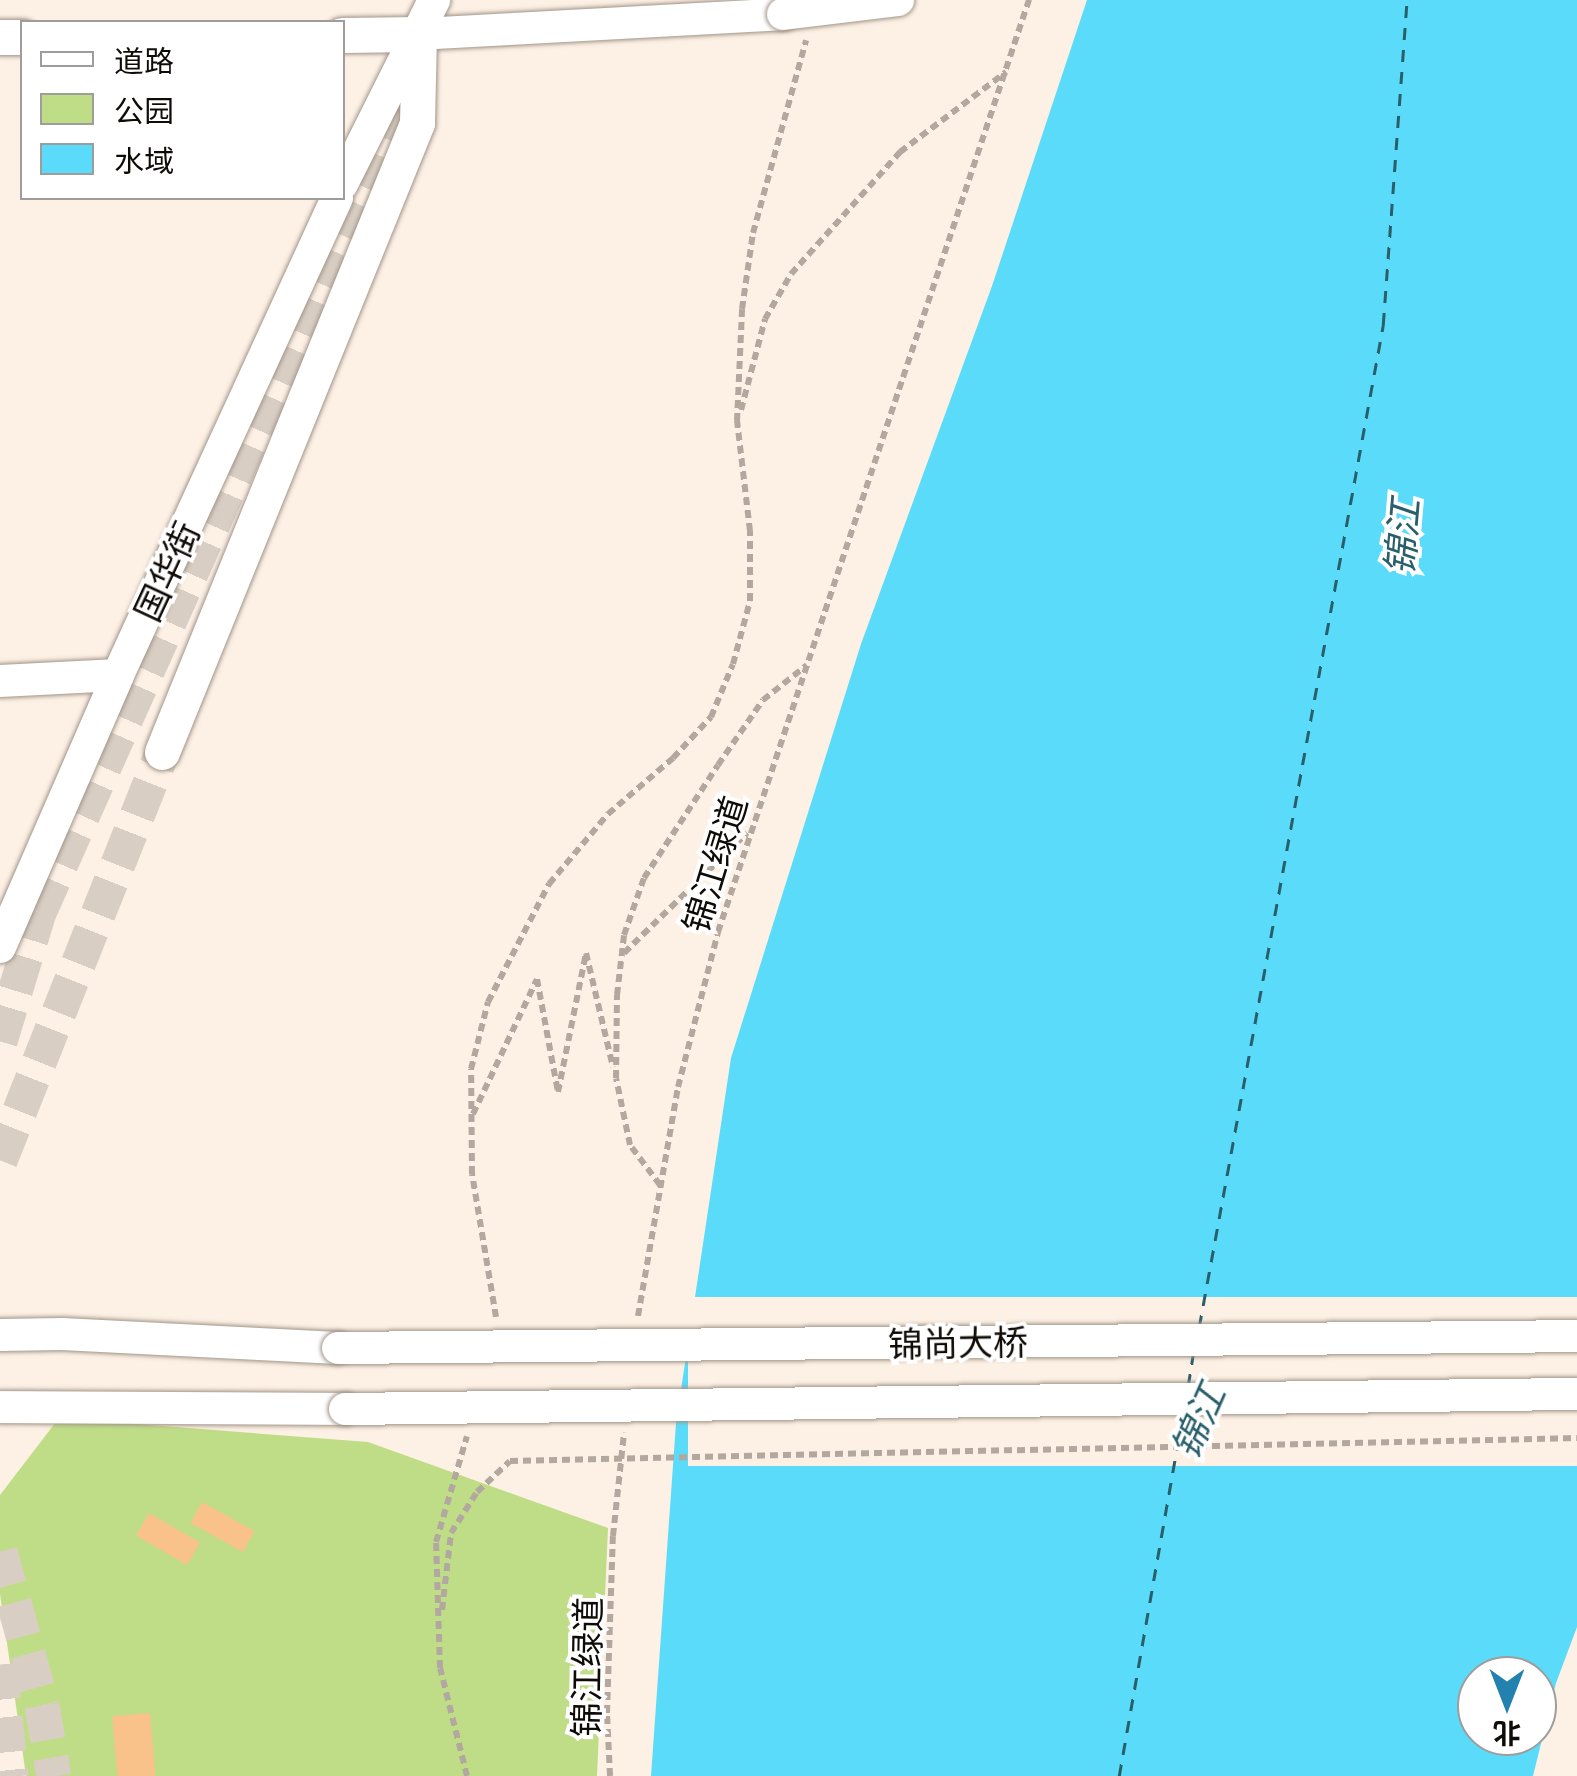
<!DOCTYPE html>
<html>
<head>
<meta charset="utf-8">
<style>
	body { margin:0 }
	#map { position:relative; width:1577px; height:1776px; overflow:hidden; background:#fdf0e4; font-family:Commissioner,"Noto Sans SC",sans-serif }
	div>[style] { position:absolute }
	.green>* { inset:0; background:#bfdd86 }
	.water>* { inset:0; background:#5adbf9 }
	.pier>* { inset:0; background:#fdf0e4; transform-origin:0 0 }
	.ferry>* { height:2.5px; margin-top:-1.25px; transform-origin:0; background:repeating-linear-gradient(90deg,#295f6b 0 12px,transparent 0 22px) }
	.building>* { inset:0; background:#f8c28a; transform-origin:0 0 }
	.secondary-tunnel>* { height:35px; margin-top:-17.5px; transform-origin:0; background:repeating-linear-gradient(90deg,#d9cec3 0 35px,transparent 0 53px) }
	.path>* { height:6px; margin-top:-3px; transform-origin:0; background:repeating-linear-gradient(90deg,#b2a89f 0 8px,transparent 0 13px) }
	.roads { filter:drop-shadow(0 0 2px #a19589) drop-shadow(0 0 2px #a19589) }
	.tertiary>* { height:32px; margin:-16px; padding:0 16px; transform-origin:16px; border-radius:16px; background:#fff }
	.secondary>* { height:35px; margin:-17.5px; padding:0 17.5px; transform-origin:17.5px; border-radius:17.5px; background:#fff }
	.path-bridge>* { height:6px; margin-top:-3px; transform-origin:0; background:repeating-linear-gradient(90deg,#b2a89f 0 8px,transparent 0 13px) }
	.bridges { filter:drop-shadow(0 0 2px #a19589) drop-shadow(0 0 2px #a19589) }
	.tertiary-bridge>* { height:32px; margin:-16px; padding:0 16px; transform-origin:16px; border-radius:16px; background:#fff }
	span { translate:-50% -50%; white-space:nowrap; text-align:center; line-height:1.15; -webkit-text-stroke:8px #fff; paint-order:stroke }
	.street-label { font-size:35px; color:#0f0b07 }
	.water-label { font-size:38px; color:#295f6b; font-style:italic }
	.legend { position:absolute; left:20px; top:20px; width:325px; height:180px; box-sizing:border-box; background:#fff; border:2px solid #9f9d9c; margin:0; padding:12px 18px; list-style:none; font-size:30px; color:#0f0b07 }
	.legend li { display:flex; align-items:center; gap:20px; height:50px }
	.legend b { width:50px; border:2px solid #9f9d9c }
	.north { position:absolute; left:1457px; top:1656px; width:100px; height:100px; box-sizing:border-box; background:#fff; border:2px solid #9f9d9c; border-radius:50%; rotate:180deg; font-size:28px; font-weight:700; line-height:40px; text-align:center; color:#0f0b07 }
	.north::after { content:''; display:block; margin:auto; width:35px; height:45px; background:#2281ae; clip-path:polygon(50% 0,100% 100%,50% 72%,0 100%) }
</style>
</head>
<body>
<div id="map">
	<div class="green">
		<div style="clip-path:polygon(59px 1418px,368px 1442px,608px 1528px,597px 1776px,26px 1776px,0 1594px,0 1495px)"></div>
	</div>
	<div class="water">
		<div style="clip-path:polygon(evenodd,1087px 0,1577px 0,1577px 1627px,1556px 1683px,1533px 1776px,651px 1776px,676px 1423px,731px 1058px,861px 644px,992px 286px,1087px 0,1477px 1676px,1537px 1676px,1537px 1736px,1477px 1736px,1477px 1676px)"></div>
	</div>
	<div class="pier">
		<div style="left:1577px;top:1297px;width:169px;height:889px;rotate:90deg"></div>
	</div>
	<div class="ferry">
		<div style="left:1199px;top:1327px;width:1019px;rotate:-79.59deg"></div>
		<div style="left:1383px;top:325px;width:326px;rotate:-85.8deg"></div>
		<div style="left:1188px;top:1386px;width:32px;rotate:-81deg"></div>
		<div style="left:1119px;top:1776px;width:369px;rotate:-80deg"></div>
	</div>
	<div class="building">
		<div style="left:202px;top:1502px;width:60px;height:24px;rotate:29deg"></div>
		<div style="left:149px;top:1513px;width:59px;height:26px;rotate:30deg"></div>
		<div style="left:150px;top:1713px;width:63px;height:38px;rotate:85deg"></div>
	</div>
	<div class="secondary-tunnel">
		<div style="left:0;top:1041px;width:135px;rotate:-73.2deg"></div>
		<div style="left:39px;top:912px;width:925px;rotate:-65.87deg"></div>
		<div style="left:0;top:1160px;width:439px;rotate:-68.3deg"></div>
		<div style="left:0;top:1551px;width:160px;rotate:74.7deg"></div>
		<div style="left:42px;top:1705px;width:72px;rotate:80.4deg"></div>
		<div style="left:0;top:1664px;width:113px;rotate:84.4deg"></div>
	</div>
	<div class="path">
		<div style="left:741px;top:410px;width:94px;rotate:-75.2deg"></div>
		<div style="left:765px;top:319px;width:52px;rotate:-60deg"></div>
		<div style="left:791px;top:274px;width:164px;rotate:-48.2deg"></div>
		<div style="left:900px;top:152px;width:133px;rotate:-37deg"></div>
		<div style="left:624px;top:953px;width:172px;rotate:-44.3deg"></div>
		<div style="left:473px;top:1114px;width:149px;rotate:-64.6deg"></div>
		<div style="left:537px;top:979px;width:115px;rotate:79.5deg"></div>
		<div style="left:558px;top:1092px;width:142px;rotate:-78.6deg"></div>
		<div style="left:586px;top:953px;width:117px;rotate:76.7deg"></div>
		<div style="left:660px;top:1185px;width:50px;rotate:-126.9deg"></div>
		<div style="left:630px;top:1145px;width:68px;rotate:-101.8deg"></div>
		<div style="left:616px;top:1078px;width:83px;rotate:-89.3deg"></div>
		<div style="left:617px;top:995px;width:60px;rotate:-83.3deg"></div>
		<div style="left:624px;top:935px;width:60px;rotate:-70.7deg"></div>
		<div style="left:644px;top:878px;width:135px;rotate:-56.8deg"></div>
		<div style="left:718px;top:765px;width:79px;rotate:-55.3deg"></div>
		<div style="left:763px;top:700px;width:56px;rotate:-38.5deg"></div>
		<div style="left:638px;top:1316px;width:232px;rotate:-80.1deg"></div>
		<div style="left:678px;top:1087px;width:160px;rotate:-75.5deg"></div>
		<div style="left:718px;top:932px;width:983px;rotate:-71.55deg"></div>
		<div style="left:496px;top:1317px;width:145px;rotate:-99.5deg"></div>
		<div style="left:472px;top:1174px;width:105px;rotate:-90.5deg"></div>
		<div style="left:471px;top:1069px;width:69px;rotate:-75.8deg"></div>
		<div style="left:488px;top:1002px;width:133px;rotate:-62.7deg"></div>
		<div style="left:549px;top:884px;width:92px;rotate:-49.9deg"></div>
		<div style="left:608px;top:814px;width:86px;rotate:-40.7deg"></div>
		<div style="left:673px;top:758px;width:56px;rotate:-47.2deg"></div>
		<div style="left:711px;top:717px;width:57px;rotate:-67.5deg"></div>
		<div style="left:733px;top:664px;width:65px;rotate:-74.9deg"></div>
		<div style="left:750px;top:601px;width:70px;rotate:-90deg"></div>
		<div style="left:750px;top:531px;width:111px;rotate:-96.7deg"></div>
		<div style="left:737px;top:421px;width:112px;rotate:-87.4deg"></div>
		<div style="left:742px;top:309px;width:77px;rotate:-81.8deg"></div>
		<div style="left:753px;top:233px;width:200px;rotate:-74.6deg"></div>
		<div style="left:442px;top:1610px;width:78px;rotate:-83.3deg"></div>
		<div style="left:451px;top:1533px;width:49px;rotate:-57.6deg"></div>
		<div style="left:477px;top:1492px;width:45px;rotate:-43.2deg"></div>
		<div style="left:467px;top:1776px;width:111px;rotate:-104deg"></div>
		<div style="left:440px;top:1668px;width:126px;rotate:-91.8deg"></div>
		<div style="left:436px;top:1542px;width:110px;rotate:-73.7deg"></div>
		<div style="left:610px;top:1776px;width:63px;rotate:-92.7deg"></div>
		<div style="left:607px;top:1713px;width:177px;rotate:-88.1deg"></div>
		<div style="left:613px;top:1536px;width:104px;rotate:-83.9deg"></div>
	</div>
	<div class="roads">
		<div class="tertiary">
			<div style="left:419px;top:34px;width:365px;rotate:-3.1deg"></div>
			<div style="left:342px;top:184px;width:206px;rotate:-63.4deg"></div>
			<div style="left:0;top:681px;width:118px;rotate:-2.9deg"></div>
			<div style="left:0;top:947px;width:296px;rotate:-66.5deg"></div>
			<div style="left:118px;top:675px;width:525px;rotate:-65.34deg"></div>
			<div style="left:0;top:1335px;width:62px;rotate:-0.9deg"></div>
			<div style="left:62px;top:1334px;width:276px;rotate:2.9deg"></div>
			<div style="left:0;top:1407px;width:345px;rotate:0.3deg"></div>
		</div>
		<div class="secondary">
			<div style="left:0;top:37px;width:22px"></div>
			<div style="left:162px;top:752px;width:679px;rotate:-67.93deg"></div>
			<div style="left:417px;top:123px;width:89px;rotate:-88.7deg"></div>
			<div style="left:419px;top:34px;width:77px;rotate:179.3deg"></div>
		</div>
	</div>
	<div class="path-bridge">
		<div style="left:510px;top:1461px;width:1067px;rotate:-1.23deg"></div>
	</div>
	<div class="bridges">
		<div class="tertiary-bridge">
			<div style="left:783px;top:14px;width:116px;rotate:-6.9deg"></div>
			<div style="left:338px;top:1348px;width:1239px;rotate:-0.55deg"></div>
			<div style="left:345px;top:1409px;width:1232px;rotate:-0.7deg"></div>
		</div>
	</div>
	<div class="street-label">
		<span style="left:166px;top:571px;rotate:-65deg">国华街</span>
		<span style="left:714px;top:864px;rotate:-73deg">锦江绿道</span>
		<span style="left:958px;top:1342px;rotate:-1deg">锦尚大桥</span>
		<span style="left:586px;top:1667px;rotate:-89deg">锦江绿道</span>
	</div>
	<div class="water-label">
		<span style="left:1401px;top:537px;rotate:-85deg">锦江</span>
		<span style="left:1197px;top:1421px;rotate:-66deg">锦江</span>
	</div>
	<ul class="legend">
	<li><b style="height:12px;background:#fff"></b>道路</li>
	<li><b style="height:28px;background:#bfdd86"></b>公园</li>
	<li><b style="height:28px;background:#5adbf9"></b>水域</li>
	</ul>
	<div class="north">北</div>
</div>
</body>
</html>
